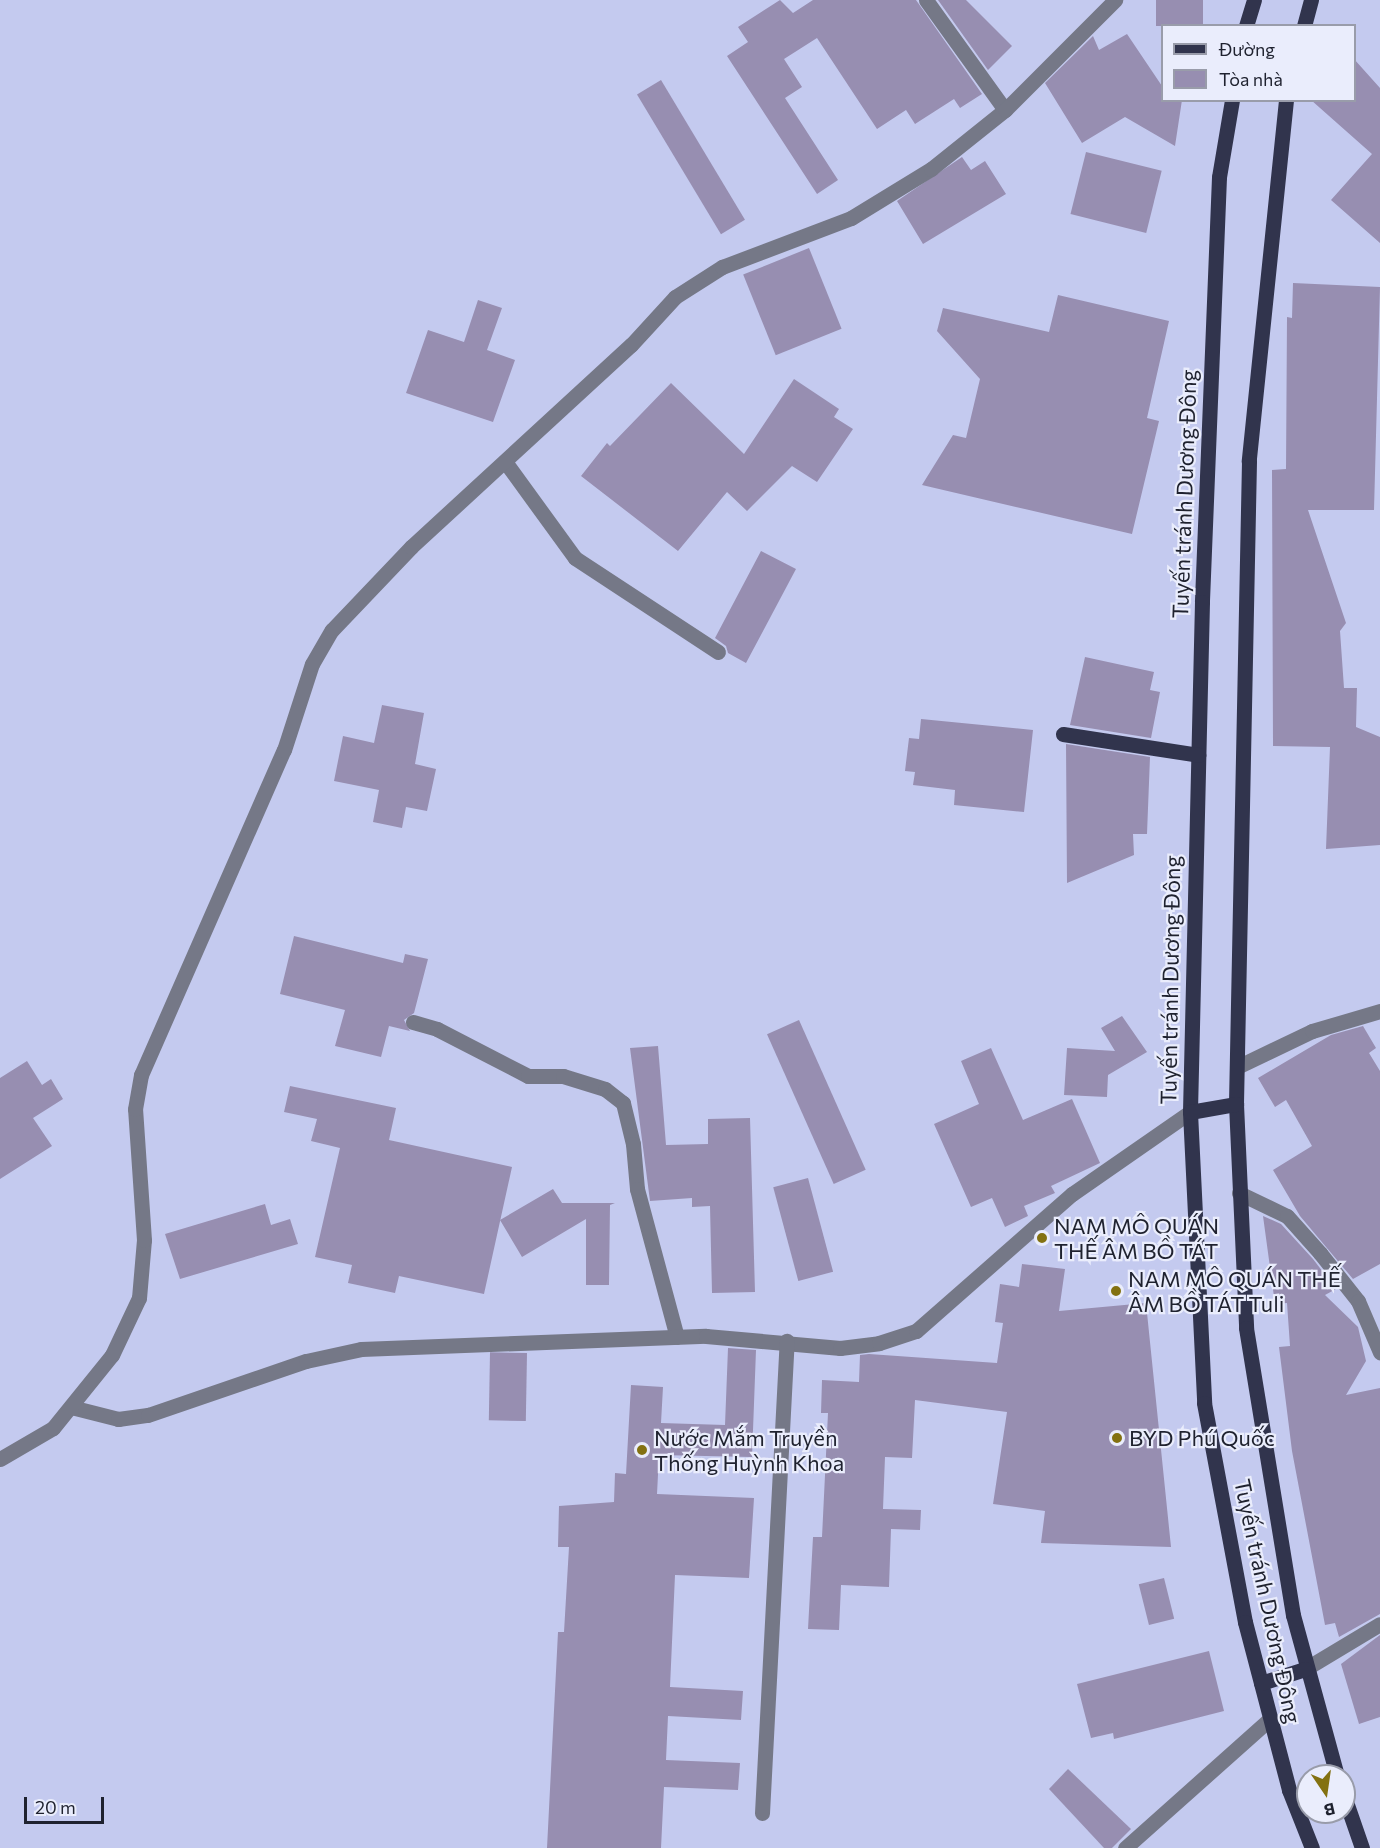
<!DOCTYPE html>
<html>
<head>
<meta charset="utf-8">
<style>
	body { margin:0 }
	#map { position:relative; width:1380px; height:1848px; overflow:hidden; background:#c4caef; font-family:Commissioner,sans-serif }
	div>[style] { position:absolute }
	.building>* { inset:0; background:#978eb1; transform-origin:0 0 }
	.minor>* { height:15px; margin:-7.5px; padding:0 7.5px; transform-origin:7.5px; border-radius:7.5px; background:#757887 }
	.major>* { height:15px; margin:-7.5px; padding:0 7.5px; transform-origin:7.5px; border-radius:7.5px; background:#31344d }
	.dots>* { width:16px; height:16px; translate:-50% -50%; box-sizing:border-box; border:3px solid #eaedfc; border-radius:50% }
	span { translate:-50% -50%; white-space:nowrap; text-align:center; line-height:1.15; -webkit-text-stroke:4.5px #eaedfc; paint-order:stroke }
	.street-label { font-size:22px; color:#1f222f }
	.poi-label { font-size:22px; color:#1f222f }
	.left { translate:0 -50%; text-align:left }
	.legend { position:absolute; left:1161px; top:24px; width:195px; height:78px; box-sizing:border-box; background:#eaedfc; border:2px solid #999caa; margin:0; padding:8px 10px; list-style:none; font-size:18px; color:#1f222f }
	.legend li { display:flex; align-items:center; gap:12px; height:30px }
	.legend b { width:30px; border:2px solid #999caa }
	.north { position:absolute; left:1296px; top:1764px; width:60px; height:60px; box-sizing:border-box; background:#eaedfc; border:2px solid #999caa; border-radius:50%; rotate:167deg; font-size:16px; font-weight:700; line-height:24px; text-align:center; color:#1f222f }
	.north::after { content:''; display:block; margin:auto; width:21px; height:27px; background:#837111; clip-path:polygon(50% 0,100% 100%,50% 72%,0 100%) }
	.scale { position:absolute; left:24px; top:1797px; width:80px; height:27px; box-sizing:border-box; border:3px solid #1f222f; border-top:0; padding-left:8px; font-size:18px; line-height:21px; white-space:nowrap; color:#1f222f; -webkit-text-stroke:4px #eaedfc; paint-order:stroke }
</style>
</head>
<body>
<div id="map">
	<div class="building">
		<div style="clip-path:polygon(780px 0,793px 13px,813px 0,916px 0,982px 94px,960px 108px,954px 99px,915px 124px,906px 110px,877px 129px,817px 38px,784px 59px,802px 87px,785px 98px,838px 180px,817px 194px,727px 56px,748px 42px,738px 27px)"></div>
		<div style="clip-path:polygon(938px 0,966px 0,1012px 46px,988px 70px)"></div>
		<div style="left:1156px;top:0;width:47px;height:26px"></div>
		<div style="clip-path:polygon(1127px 34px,1162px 86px,1162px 100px,1182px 100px,1175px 146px,1125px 117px,1082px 143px,1045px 83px,1093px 36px,1099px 50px)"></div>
		<div style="clip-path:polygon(1354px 59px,1380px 88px,1380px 243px,1331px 200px,1372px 154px,1311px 100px,1354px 100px)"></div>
		<div style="left:661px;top:80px;width:163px;height:28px;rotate:59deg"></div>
		<div style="left:1086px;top:152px;width:78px;height:64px;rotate:14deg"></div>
		<div style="clip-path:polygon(962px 157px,971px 170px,985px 161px,1006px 194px,923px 244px,897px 201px)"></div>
		<div style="left:809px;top:248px;width:87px;height:71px;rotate:68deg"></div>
		<div style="clip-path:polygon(1293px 283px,1380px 287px,1374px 510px,1308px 510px,1346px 623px,1340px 631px,1344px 688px,1357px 688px,1356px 727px,1380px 737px,1380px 845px,1326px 849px,1330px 747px,1273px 746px,1272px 470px,1286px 469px,1287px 317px,1292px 318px)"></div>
		<div style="clip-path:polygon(1058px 295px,1169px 321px,1147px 418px,1159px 421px,1132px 534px,922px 485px,953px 435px,966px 438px,980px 379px,937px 331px,943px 308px,1049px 332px)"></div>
		<div style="clip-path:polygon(478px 300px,502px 308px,487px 350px,515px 360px,493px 422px,406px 393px,428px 330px,464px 342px)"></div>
		<div style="clip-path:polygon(794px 379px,839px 409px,834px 417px,853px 429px,817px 482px,792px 466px,747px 511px,727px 492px,678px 551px,581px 476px,607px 443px,610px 446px,671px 383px,744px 454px)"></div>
		<div style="clip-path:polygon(761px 551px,796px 569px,746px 663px,728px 653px,726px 646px,715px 638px)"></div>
		<div style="clip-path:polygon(1085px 657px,1154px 672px,1150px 690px,1160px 692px,1151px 738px,1070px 725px)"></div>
		<div style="clip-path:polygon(382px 705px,424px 713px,415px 764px,436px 769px,427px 811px,406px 807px,402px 828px,373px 822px,379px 790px,334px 781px,343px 736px,374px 743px)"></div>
		<div style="clip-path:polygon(921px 719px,1033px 730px,1024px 812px,954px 805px,955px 790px,913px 785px,915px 772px,905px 771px,909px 738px,919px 739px)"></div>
		<div style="clip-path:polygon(1066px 744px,1150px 757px,1147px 834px,1133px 834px,1134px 855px,1067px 883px)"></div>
		<div style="clip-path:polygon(294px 936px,403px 963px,405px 954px,428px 959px,414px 1013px,404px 1020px,410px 1031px,389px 1026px,381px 1057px,335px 1046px,345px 1010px,280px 994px)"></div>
		<div style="clip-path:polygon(1122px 1016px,1147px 1052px,1108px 1075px,1107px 1097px,1064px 1095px,1067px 1048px,1115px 1051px,1101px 1028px)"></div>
		<div style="left:799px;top:1020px;width:164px;height:35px;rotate:66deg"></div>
		<div style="clip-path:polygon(1363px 1026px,1376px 1048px,1369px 1053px,1380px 1071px,1380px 1264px,1353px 1279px,1300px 1216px,1273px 1170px,1312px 1146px,1286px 1100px,1275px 1107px,1258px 1078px,1331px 1035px)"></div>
		<div style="clip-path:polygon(658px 1046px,666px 1145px,708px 1144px,708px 1119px,750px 1118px,755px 1292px,712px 1293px,710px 1206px,692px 1207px,692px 1198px,650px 1201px,630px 1048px)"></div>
		<div style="clip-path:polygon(991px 1048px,1023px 1120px,1072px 1099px,1100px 1163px,1051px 1186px,1055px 1193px,1024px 1206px,1028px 1216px,1005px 1227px,992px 1198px,971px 1207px,934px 1124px,979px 1104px,961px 1061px)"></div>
		<div style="clip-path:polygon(27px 1061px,42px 1085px,51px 1079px,63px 1099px,33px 1118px,52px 1146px,0 1179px,0 1078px)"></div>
		<div style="clip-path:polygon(290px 1086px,396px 1108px,389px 1140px,512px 1167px,484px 1294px,399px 1276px,395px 1293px,348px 1283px,352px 1265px,315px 1257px,340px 1148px,311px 1141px,317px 1119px,284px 1112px)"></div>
		<div style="left:808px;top:1178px;width:97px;height:36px;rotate:75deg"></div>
		<div style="clip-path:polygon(553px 1189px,562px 1203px,615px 1203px,610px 1205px,609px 1285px,586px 1285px,586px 1219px,522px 1257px,500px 1220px)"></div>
		<div style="clip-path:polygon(265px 1204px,271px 1225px,290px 1219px,298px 1244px,180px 1279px,165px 1234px)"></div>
		<div style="clip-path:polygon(1263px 1216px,1281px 1224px,1313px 1259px,1336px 1289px,1325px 1295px,1358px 1327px,1366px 1361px,1346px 1395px,1380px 1388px,1380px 1614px,1339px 1637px,1335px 1623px,1325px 1625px,1292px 1451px,1279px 1347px,1290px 1346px,1287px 1303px,1275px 1304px)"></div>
		<div style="clip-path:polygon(1022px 1264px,1065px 1269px,1059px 1311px,1146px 1303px,1171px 1547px,1041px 1543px,1045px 1511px,993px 1504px,1007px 1412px,915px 1400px,912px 1458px,885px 1457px,883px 1509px,921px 1510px,920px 1530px,891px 1529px,889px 1587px,841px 1585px,839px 1630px,808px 1629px,813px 1537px,822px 1537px,828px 1413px,821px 1413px,822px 1380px,859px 1382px,860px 1355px,869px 1354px,997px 1363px,1003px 1323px,995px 1322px,1000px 1284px,1019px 1287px)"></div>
		<div style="clip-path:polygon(728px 1348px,756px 1350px,752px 1457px,659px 1455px,657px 1494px,754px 1498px,749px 1578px,675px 1575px,670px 1687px,743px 1691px,741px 1720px,668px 1716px,666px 1760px,740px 1763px,738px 1790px,664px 1787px,661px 1848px,547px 1848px,558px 1632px,564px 1632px,569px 1547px,558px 1547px,559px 1506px,614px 1502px,615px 1473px,626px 1474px,631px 1385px,663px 1387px,661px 1423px,725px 1425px)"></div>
		<div style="left:527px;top:1353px;width:68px;height:37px;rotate:91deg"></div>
		<div style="left:1164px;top:1578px;width:42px;height:26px;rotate:76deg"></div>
		<div style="clip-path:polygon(1380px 1635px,1380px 1717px,1359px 1724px,1341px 1664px)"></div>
		<div style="clip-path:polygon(1209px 1651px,1224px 1711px,1114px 1739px,1113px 1733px,1091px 1738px,1077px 1684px)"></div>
		<div style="clip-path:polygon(1068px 1769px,1131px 1829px,1112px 1848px,1104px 1848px,1049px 1789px)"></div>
	</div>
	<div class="minor">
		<div style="left:926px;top:0;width:135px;rotate:54.3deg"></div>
		<div style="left:506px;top:463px;width:117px;rotate:54deg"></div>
		<div style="left:575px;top:558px;width:171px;rotate:33.3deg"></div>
		<div style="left:413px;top:1022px;width:25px;rotate:16deg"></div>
		<div style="left:437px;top:1029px;width:102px;rotate:27.3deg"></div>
		<div style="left:528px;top:1076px;width:35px"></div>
		<div style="left:563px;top:1076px;width:44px;rotate:17.2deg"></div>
		<div style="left:605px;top:1089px;width:23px;rotate:38deg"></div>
		<div style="left:623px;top:1103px;width:42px;rotate:76.3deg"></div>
		<div style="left:633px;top:1144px;width:45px;rotate:84.9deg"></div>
		<div style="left:637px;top:1189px;width:153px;rotate:74.9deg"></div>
		<div style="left:1239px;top:1066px;width:81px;rotate:-25.6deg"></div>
		<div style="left:1312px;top:1031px;width:71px;rotate:-16.4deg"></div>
		<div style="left:1239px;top:1193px;width:53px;rotate:25.6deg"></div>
		<div style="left:1287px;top:1216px;width:50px;rotate:48.3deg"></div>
		<div style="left:1320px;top:1253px;width:61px;rotate:51.6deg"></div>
		<div style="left:1358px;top:1301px;width:56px;rotate:66.7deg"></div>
		<div style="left:71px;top:1407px;width:49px;rotate:14.3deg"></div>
		<div style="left:118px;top:1419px;width:30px;rotate:-8deg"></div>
		<div style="left:148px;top:1415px;width:167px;rotate:-18.9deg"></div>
		<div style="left:306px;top:1361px;width:56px;rotate:-12.3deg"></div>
		<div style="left:361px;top:1349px;width:345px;rotate:-2.2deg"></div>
		<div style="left:706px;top:1336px;width:135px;rotate:5.1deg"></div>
		<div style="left:840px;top:1348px;width:39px;rotate:-7deg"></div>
		<div style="left:879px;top:1343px;width:39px;rotate:-18deg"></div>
		<div style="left:916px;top:1331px;width:208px;rotate:-41.3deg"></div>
		<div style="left:1072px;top:1194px;width:144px;rotate:-34.8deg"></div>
		<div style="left:0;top:1459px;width:61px;rotate:-30.3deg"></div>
		<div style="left:53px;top:1428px;width:94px;rotate:-51.1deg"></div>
		<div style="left:112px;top:1355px;width:63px;rotate:-64.7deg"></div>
		<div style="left:139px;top:1298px;width:58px;rotate:-85.1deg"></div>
		<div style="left:144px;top:1240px;width:131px;rotate:-93.9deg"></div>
		<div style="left:135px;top:1109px;width:35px;rotate:-80deg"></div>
		<div style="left:141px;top:1075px;width:355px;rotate:-66.3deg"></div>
		<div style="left:284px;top:750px;width:90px;rotate:-72deg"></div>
		<div style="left:312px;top:664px;width:39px;rotate:-60deg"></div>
		<div style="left:332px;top:630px;width:115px;rotate:-46.4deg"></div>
		<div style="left:411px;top:547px;width:299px;rotate:-42.6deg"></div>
		<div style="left:631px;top:345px;width:65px;rotate:-47.5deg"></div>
		<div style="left:675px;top:297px;width:56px;rotate:-32.6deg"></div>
		<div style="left:722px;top:267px;width:138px;rotate:-20.8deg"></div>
		<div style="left:851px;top:218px;width:94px;rotate:-31.5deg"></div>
		<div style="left:931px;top:169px;width:95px;rotate:-38.6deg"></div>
		<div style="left:1005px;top:110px;width:156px;rotate:-45deg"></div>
		<div style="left:1305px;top:1669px;width:87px;rotate:-31deg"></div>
		<div style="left:762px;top:1813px;width:473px;rotate:-87deg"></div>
		<div style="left:1125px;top:1848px;width:194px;rotate:-41.7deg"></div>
	</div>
	<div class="major">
		<div style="left:1246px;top:26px;width:27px;rotate:-73deg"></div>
		<div style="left:1304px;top:26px;width:27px;rotate:-75deg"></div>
		<div style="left:1232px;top:100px;width:78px;rotate:99.6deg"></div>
		<div style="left:1219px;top:177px;width:425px;rotate:92.3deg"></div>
		<div style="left:1202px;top:602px;width:510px;rotate:91.35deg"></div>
		<div style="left:1190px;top:1112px;width:291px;rotate:87.2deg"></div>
		<div style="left:1204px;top:1403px;width:223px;rotate:79.4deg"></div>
		<div style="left:1245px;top:1622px;width:174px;rotate:75.3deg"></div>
		<div style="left:1289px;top:1790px;width:62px;rotate:68.4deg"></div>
		<div style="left:1286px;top:100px;width:363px;rotate:95.9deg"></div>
		<div style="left:1249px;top:461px;width:643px;rotate:91.16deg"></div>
		<div style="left:1236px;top:1104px;width:224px;rotate:87.4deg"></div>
		<div style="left:1246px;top:1328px;width:291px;rotate:80.7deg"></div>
		<div style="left:1293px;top:1615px;width:167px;rotate:74.7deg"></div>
		<div style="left:1063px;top:734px;width:137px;rotate:8.8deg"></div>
		<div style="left:1190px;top:1112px;width:47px;rotate:-9.9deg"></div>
		<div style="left:1261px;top:1683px;width:46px;rotate:-17.7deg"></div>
		<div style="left:1344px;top:1796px;width:55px;rotate:70.9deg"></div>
	</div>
	<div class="dots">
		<div style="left:1042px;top:1238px;background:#837111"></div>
		<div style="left:1116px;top:1291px;background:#837111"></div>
		<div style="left:1117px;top:1438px;background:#837111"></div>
		<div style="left:642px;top:1450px;background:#837111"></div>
	</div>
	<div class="street-label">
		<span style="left:1184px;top:494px;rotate:-88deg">Tuyến tránh Dương Đông</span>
		<span style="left:1170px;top:980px;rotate:-89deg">Tuyến tránh Dương Đông</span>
		<span style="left:1268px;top:1601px;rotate:78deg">Tuyến tránh Dương Đông</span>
	</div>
	<div class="poi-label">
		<span class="left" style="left:1054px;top:1238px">NAM MÔ QUÁN<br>THẾ ÂM BỒ TÁT</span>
		<span class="left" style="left:1128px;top:1291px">NAM MÔ QUÁN THẾ<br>ÂM BỒ TÁT Tuli</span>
		<span class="left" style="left:654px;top:1450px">Nước Mắm Truyền<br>Thống Huỳnh Khoa</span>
		<span class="left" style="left:1129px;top:1438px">BYD Phú Quốc</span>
	</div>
	<ul class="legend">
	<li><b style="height:8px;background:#31344d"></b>Đường</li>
	<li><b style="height:16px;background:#978eb1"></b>Tòa nhà</li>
	</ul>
	<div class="north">B</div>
	<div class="scale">20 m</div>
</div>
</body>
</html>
